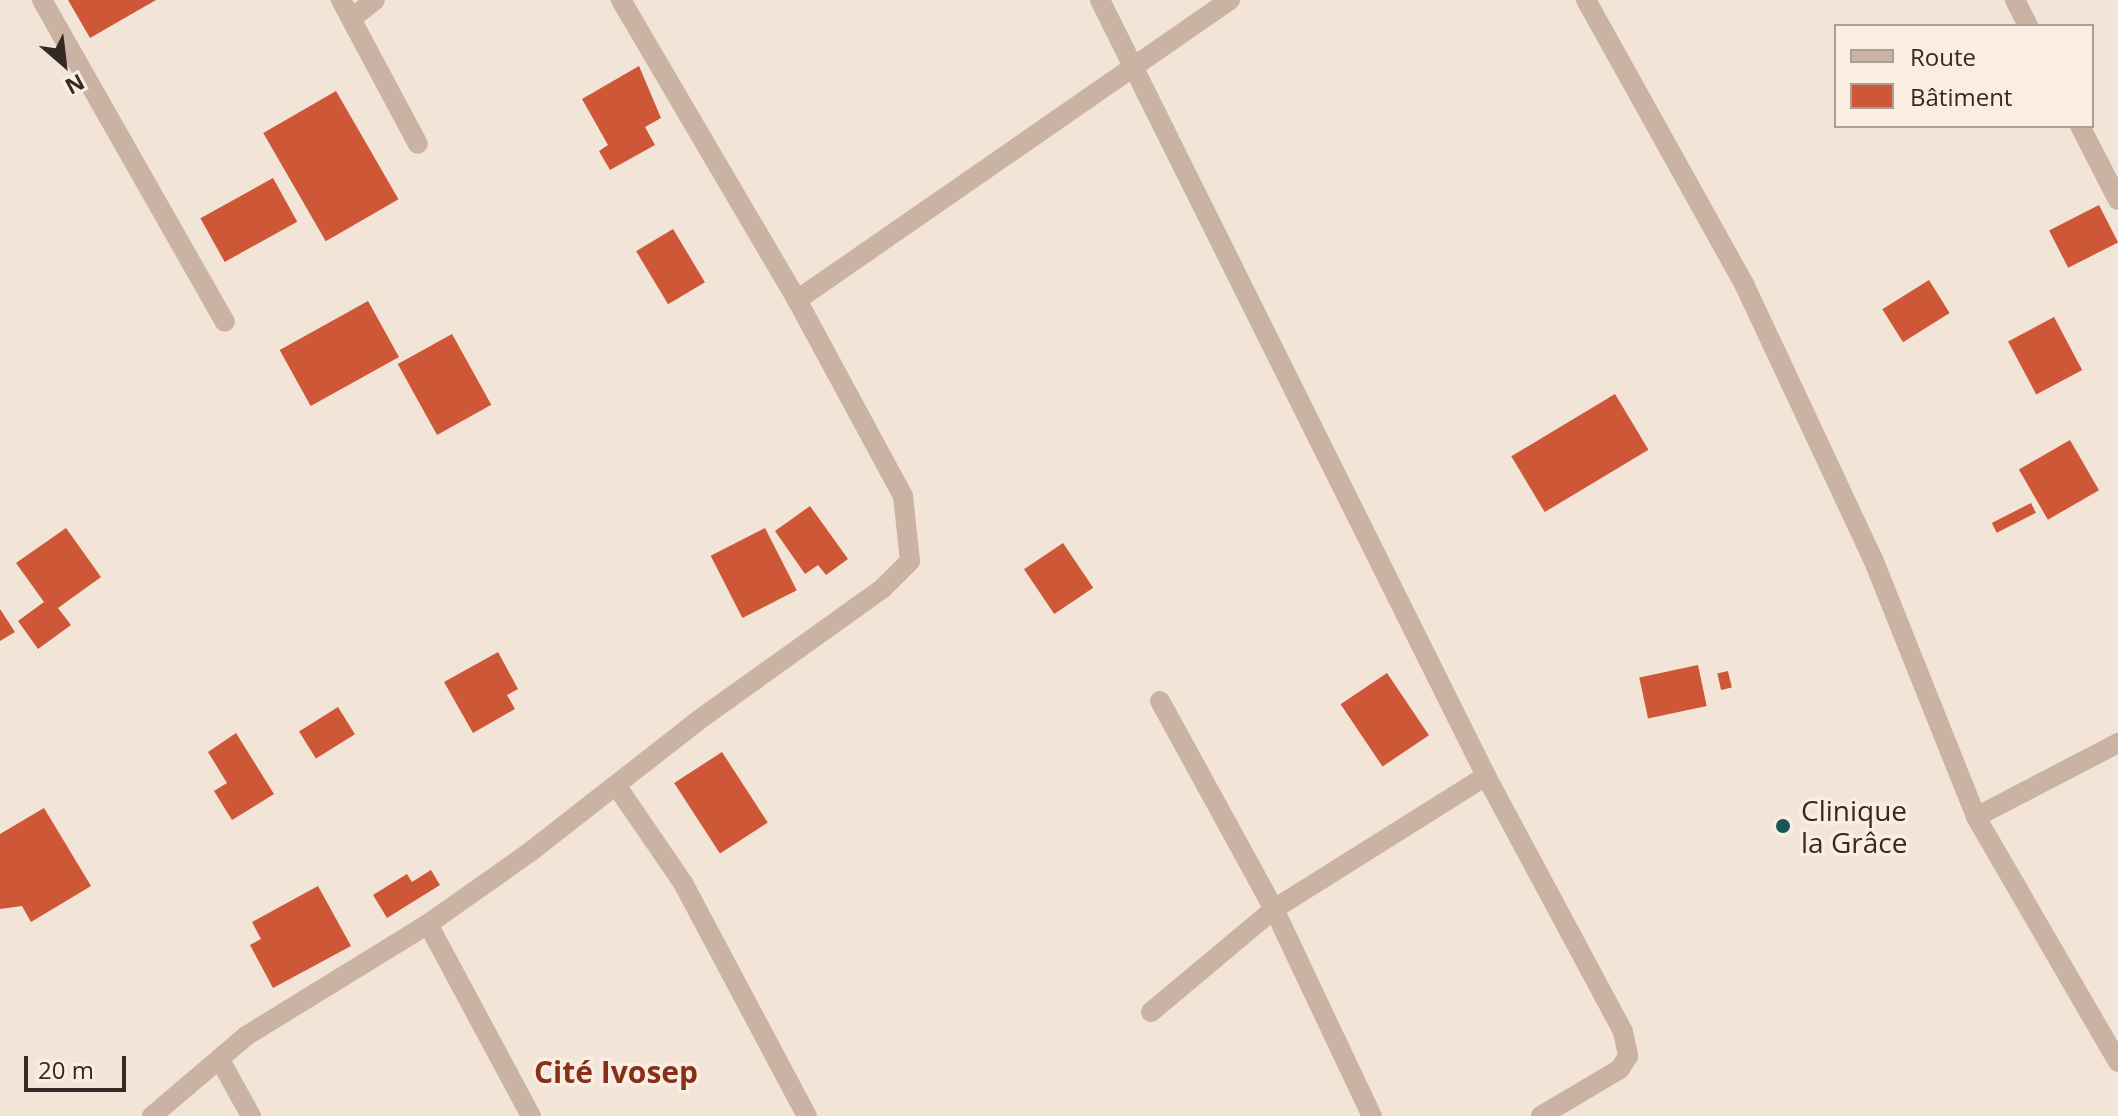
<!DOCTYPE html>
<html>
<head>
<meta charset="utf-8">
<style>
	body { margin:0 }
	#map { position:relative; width:2118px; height:1116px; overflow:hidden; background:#f2e4d6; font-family:"Open Sans",sans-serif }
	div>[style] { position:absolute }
	.building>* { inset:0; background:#ce5738; transform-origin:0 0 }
	.minor>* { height:20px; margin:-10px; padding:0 10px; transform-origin:10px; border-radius:10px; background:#cab3a2 }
	.dots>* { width:22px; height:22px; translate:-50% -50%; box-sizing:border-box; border:4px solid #faeee2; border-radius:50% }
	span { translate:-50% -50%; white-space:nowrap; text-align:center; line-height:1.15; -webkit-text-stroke:7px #faeee2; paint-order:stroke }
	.poi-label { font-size:28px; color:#342925 }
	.left { translate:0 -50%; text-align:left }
	.neighbourhood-label { font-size:30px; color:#882f19; font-weight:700 }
	.legend { position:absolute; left:1834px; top:24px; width:260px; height:104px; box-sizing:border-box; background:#faeee2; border:2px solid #ab9f96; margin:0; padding:10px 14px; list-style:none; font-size:24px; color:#342925 }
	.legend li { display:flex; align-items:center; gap:16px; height:40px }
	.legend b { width:40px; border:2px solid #ab9f96 }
	.north { position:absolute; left:24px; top:24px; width:80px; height:80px; -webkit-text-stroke:6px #faeee2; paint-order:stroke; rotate:152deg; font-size:22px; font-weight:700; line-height:32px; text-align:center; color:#342925 }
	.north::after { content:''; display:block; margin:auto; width:28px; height:36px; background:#342925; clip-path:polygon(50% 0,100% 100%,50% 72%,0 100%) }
	.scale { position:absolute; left:24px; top:1056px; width:102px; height:36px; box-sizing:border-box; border:4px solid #342925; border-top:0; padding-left:10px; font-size:24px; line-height:28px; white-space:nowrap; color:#342925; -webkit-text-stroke:6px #faeee2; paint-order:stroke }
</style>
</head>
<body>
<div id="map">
	<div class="building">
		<div style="clip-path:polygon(68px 0,156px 0,90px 38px)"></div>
		<div style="clip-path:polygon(639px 66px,661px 118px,645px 127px,655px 145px,610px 170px,599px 151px,608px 145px,582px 99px)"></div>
		<div style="left:336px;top:91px;width:125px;height:84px;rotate:60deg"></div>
		<div style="left:273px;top:178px;width:50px;height:83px;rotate:61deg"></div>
		<div style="left:2099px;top:205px;width:42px;height:56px;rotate:63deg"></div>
		<div style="left:673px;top:229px;width:62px;height:43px;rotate:59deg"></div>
		<div style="left:1929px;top:280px;width:39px;height:55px;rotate:58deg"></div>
		<div style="left:368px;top:301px;width:64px;height:101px;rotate:61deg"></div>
		<div style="left:2054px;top:317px;width:60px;height:52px;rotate:62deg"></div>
		<div style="left:452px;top:334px;width:81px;height:62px;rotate:61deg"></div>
		<div style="left:1615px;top:394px;width:65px;height:121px;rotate:59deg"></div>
		<div style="left:2070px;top:440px;width:58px;height:59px;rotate:60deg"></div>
		<div style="left:2031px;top:503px;width:11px;height:44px;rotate:63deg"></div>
		<div style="clip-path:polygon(810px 506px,848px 559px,826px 575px,818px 565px,805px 574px,775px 531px)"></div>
		<div style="clip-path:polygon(66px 528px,101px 577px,58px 608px,71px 625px,38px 649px,18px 621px,44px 602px,16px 563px)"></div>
		<div style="left:765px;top:528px;width:70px;height:61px;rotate:63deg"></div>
		<div style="left:1063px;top:543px;width:54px;height:47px;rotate:56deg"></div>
		<div style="clip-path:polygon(0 609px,15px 632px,0 641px)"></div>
		<div style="clip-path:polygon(498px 652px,518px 689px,507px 695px,515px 709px,473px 733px,444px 682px)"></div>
		<div style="left:1698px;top:665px;width:42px;height:60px;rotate:78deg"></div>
		<div style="left:1728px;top:671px;width:17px;height:11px;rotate:77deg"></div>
		<div style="left:1387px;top:673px;width:75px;height:56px;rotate:56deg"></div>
		<div style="left:338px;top:707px;width:32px;height:46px;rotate:58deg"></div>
		<div style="clip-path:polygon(236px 733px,274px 794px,232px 820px,214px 791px,227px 783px,208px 752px)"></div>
		<div style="left:722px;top:752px;width:84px;height:57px;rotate:57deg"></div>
		<div style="clip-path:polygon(44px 808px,91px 886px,31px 922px,22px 906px,0 909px,0 834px)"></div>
		<div style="clip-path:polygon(431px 870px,440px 885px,387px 918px,373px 895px,407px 874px,412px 882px)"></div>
		<div style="clip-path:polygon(318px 886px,351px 946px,273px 988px,250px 945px,261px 939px,252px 922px)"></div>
	</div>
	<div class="minor">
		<div style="left:42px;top:0;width:370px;rotate:60.4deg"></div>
		<div style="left:341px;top:0;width:163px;rotate:61.9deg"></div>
		<div style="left:1100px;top:0;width:867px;rotate:63.55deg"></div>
		<div style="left:1486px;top:776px;width:290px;rotate:61.8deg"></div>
		<div style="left:1623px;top:1032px;width:25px;rotate:78deg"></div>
		<div style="left:1628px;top:1056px;width:15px;rotate:122deg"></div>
		<div style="left:1620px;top:1069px;width:92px;rotate:149.3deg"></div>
		<div style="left:1586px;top:0;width:327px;rotate:60.9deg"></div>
		<div style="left:1745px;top:286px;width:302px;rotate:64.9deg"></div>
		<div style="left:1873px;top:559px;width:278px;rotate:68.2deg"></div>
		<div style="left:1976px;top:817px;width:283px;rotate:59.9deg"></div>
		<div style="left:2015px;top:0;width:29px;rotate:63deg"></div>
		<div style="left:352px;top:18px;width:29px;rotate:-38deg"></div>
		<div style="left:2080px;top:126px;width:83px;rotate:62.8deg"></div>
		<div style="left:797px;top:300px;width:527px;rotate:-34.72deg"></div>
		<div style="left:1160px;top:701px;width:237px;rotate:61.3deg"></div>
		<div style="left:1274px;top:909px;width:229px;rotate:64.7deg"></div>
		<div style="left:618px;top:788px;width:115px;rotate:55.6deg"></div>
		<div style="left:683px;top:883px;width:264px;rotate:62deg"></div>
		<div style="left:1976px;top:817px;width:160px;rotate:-27.5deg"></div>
		<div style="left:428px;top:924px;width:218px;rotate:61.8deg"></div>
		<div style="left:1151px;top:1012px;width:160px;rotate:-39.9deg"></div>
		<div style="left:1274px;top:909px;width:250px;rotate:-32.1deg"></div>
		<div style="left:220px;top:1060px;width:64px;rotate:61deg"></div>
		<div style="left:152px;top:1116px;width:123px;rotate:-40.4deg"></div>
		<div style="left:246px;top:1036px;width:214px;rotate:-31.6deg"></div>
		<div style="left:428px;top:924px;width:125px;rotate:-35.2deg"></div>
		<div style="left:530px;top:852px;width:219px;rotate:-38deg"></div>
		<div style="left:703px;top:717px;width:221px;rotate:-35.6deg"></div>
		<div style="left:883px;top:588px;width:38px;rotate:-45deg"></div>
		<div style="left:910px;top:561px;width:65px;rotate:-96.1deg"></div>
		<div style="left:903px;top:496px;width:223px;rotate:-118.4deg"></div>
		<div style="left:797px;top:300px;width:348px;rotate:-120.4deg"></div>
	</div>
	<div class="dots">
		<div style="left:1783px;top:826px;background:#185658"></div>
	</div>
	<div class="poi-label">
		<span class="left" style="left:1801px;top:826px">Clinique<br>la Grâce</span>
	</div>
	<div class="neighbourhood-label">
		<span style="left:616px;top:1072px">Cité Ivosep</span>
	</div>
	<ul class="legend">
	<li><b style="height:10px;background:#cab3a2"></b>Route</li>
	<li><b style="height:22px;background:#ce5738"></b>Bâtiment</li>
	</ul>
	<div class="north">N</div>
	<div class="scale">20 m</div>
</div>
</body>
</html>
